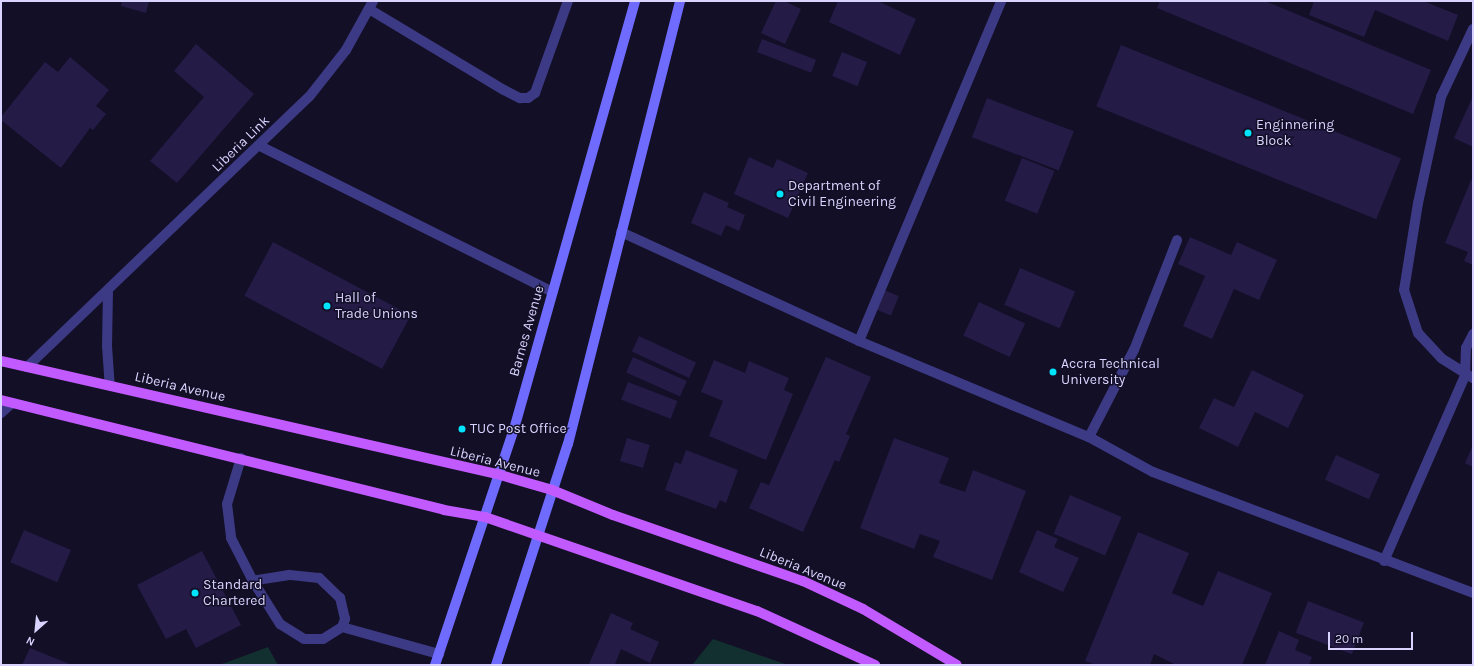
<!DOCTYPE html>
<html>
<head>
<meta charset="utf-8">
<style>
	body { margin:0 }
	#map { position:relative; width:1474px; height:666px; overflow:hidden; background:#130f26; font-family:Karla,sans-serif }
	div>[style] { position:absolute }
	.green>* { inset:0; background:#12302f }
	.building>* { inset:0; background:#241b47; transform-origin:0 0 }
	.service>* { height:10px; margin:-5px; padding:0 5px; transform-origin:5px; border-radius:5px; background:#3d3a85 }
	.minor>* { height:10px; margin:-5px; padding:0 5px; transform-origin:5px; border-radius:5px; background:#3d3a85 }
	.tertiary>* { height:10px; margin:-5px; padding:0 5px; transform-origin:5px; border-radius:5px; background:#3d3a85 }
	.secondary>* { height:10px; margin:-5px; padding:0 5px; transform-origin:5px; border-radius:5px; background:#6f6bff }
	.primary>* { height:10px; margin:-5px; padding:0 5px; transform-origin:5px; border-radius:5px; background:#c25bff }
	.dots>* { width:11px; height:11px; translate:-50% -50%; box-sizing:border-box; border:2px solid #130f26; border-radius:50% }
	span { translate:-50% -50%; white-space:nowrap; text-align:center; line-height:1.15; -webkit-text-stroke:3px #130f26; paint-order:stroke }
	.poi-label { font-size:14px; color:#d9d4ff }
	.left { translate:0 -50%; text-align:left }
	.street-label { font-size:14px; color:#d9d4ff }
	.frame { position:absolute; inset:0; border:2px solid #d9d4ff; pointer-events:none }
	.north { position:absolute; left:16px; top:610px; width:40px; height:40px; -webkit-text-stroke:3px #130f26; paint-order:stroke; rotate:207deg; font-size:11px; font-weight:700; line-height:16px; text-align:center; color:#d9d4ff }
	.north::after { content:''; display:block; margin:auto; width:14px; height:18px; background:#d9d4ff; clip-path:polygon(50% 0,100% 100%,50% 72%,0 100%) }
	.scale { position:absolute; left:1328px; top:632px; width:85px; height:18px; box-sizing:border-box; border:2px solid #d9d4ff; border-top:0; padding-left:5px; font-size:12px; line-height:14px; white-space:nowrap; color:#d9d4ff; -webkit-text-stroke:3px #130f26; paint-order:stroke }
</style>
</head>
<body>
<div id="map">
	<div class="green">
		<div style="clip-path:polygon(713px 639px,788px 665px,692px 665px)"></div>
		<div style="clip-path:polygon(268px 647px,278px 665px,220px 665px,222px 664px)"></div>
	</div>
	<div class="building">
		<div style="clip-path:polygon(122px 1px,149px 1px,146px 13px,121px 6px)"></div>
		<div style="clip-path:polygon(776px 1px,784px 1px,801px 9px,785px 44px,761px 33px)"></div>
		<div style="clip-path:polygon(838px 1px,878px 1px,916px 19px,900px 55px,829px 22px)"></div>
		<div style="clip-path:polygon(1160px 1px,1265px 1px,1431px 70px,1413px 114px,1157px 8px)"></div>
		<div style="clip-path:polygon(1314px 1px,1423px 1px,1458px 15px,1448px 41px,1375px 10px,1364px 37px,1309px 15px)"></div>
		<div style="left:762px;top:39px;width:58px;height:14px;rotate:21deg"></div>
		<div style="clip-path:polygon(196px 44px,254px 94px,177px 183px,150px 161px,204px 97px,174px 71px)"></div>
		<div style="left:1121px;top:45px;width:302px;height:66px;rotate:22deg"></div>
		<div style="left:842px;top:52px;width:27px;height:26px;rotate:22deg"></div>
		<div style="clip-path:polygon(70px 57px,109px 90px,96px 106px,106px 114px,93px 130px,90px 128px,61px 168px,1px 120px,1px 117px,45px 62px,58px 72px)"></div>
		<div style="clip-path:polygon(1473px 96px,1473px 147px,1454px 138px)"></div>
		<div style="left:987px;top:98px;width:93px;height:42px;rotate:21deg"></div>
		<div style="clip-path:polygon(749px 157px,773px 168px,777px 159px,808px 173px,788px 218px,734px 194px)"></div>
		<div style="left:1022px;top:158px;width:35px;height:46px;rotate:22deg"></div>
		<div style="clip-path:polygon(1471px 180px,1473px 181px,1473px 265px,1464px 261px,1468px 252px,1445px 243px)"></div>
		<div style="clip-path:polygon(704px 192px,729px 203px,727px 207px,745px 215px,739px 231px,726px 225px,721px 236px,691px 223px)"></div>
		<div style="clip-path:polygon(1190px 237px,1231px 255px,1237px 242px,1277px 260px,1259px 300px,1234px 289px,1212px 339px,1183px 326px,1205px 276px,1178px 264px)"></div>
		<div style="left:273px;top:242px;width:156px;height:61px;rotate:28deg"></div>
		<div style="left:1020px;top:268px;width:60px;height:40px;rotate:23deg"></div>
		<div style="left:884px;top:290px;width:16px;height:21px;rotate:22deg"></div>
		<div style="left:979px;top:302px;width:51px;height:37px;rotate:25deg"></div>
		<div style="left:639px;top:336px;width:63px;height:17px;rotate:25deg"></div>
		<div style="left:633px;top:357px;width:59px;height:17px;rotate:24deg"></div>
		<div style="clip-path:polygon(826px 357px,871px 377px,846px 434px,850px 436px,839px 462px,835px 460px,803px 532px,749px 508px,761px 482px,769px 485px)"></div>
		<div style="clip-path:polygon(714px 360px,745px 373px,749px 361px,789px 378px,784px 390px,793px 394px,766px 460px,709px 436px,723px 401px,701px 392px)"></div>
		<div style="clip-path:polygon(1252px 370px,1304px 395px,1288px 428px,1255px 412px,1238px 447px,1199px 428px,1214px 398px,1234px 407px)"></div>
		<div style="left:628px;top:382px;width:53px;height:19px;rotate:21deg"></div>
		<div style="left:627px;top:438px;width:24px;height:24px;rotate:17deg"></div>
		<div style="clip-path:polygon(894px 438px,949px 458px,939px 483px,965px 492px,973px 470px,1026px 491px,992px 580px,933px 557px,940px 541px,920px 534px,914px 549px,860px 528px)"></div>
		<div style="clip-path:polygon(1473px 445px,1473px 467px,1465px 463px)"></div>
		<div style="clip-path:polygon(686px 450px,738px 470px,726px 503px,720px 500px,716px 509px,665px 490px,675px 462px,681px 464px)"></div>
		<div style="left:1336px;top:455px;width:48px;height:27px;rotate:24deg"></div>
		<div style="left:1070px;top:495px;width:56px;height:42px;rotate:23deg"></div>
		<div style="left:24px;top:530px;width:51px;height:35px;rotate:23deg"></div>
		<div style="clip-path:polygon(1037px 530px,1058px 539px,1054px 547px,1079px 558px,1063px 592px,1019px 572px)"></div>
		<div style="clip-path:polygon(1138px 532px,1189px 553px,1172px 593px,1203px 606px,1218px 571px,1272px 593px,1242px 665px,1176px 665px,1154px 654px,1150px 665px,1096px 665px,1085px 661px)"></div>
		<div style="clip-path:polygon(202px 551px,241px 625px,196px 648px,186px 629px,166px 639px,137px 585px)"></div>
		<div style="left:1308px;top:601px;width:60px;height:34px;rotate:21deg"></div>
		<div style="clip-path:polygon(611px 613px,633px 623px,630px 629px,659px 642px,650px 663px,621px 649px,615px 664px,589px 664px)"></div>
		<div style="clip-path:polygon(1279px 631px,1299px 640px,1295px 650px,1312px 657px,1309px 665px,1265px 665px)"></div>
		<div style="clip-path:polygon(30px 648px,72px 665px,22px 665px)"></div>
	</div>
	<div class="service">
		<div style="left:369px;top:9px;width:157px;rotate:31deg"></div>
		<div style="left:504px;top:90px;width:18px;rotate:27deg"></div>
		<div style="left:520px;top:98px;width:8px"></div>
		<div style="left:528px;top:98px;width:9px;rotate:-36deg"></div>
		<div style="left:535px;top:93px;width:98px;rotate:-70.3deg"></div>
		<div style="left:1473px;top:29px;width:75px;rotate:115.2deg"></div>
		<div style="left:1441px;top:97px;width:108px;rotate:102.2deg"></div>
		<div style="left:1418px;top:203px;width:88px;rotate:99.1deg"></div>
		<div style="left:1404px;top:290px;width:45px;rotate:72deg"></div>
		<div style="left:1418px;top:333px;width:34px;rotate:47deg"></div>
		<div style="left:1441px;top:358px;width:38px;rotate:32deg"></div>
		<div style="left:260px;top:146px;width:327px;rotate:26.5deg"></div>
		<div style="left:859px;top:341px;width:368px;rotate:-67.3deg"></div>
		<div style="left:1089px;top:437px;width:98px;rotate:-62.7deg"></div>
		<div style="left:1134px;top:350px;width:118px;rotate:-68.6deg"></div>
		<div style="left:241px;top:458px;width:48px;rotate:106.9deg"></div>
		<div style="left:227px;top:504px;width:34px;rotate:83deg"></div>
		<div style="left:231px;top:538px;width:48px;rotate:62.9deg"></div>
		<div style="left:253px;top:581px;width:51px;rotate:57.9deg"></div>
		<div style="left:280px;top:624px;width:28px;rotate:32deg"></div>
		<div style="left:304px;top:639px;width:19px"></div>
		<div style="left:323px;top:639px;width:22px;rotate:-32deg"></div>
		<div style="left:342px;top:627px;width:9px;rotate:-69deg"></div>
		<div style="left:345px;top:619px;width:22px;rotate:-103deg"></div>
		<div style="left:340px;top:598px;width:29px;rotate:-136deg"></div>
		<div style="left:319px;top:578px;width:30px;rotate:-174deg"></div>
		<div style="left:289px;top:575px;width:36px;rotate:171deg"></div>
		<div style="left:1384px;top:561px;width:202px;rotate:-66.4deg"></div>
		<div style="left:1465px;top:376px;width:28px;rotate:-88deg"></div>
		<div style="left:1466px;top:348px;width:16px;rotate:-63deg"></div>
		<div style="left:342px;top:627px;width:101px;rotate:15.6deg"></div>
	</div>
	<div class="minor">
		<div style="left:621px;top:232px;width:262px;rotate:24.6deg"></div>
		<div style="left:859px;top:341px;width:249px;rotate:22.7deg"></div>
		<div style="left:1089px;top:437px;width:73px;rotate:28.7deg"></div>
		<div style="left:1153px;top:472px;width:342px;rotate:20.7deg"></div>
		<div style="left:1px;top:413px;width:15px;rotate:-42deg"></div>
	</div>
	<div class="tertiary">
		<div style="left:108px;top:290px;width:56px;rotate:91deg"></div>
		<div style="left:107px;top:346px;width:39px;rotate:86deg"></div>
		<div style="left:27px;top:367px;width:390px;rotate:-43.8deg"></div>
		<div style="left:309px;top:97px;width:60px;rotate:-51.8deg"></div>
		<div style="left:346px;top:50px;width:56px;rotate:-61.1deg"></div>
	</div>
	<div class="secondary">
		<div style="left:435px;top:665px;width:249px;rotate:-71.5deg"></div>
		<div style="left:514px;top:429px;width:445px;rotate:-74.2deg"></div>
		<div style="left:496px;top:665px;width:232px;rotate:-72deg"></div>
		<div style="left:568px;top:444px;width:457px;rotate:-75.8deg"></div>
	</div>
	<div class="primary">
		<div style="left:1px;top:361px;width:509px;rotate:12.83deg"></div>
		<div style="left:497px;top:474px;width:57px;rotate:16.2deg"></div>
		<div style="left:552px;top:490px;width:66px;rotate:22.3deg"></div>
		<div style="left:613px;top:515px;width:201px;rotate:19.2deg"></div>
		<div style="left:803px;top:581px;width:66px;rotate:25deg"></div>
		<div style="left:863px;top:609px;width:109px;rotate:30.8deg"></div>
		<div style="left:1px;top:400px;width:456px;rotate:13.9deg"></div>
		<div style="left:444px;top:510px;width:42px;rotate:9.7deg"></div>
		<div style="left:485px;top:517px;width:288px;rotate:19.1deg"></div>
		<div style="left:757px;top:611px;width:130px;rotate:24.6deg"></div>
	</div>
	<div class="dots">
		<div style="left:1248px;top:133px;background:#00e5ff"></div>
		<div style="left:780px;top:194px;background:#00e5ff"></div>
		<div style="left:327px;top:306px;background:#00e5ff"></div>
		<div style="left:1053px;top:372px;background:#00e5ff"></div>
		<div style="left:462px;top:429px;background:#00e5ff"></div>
		<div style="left:195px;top:593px;background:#00e5ff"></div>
	</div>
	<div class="poi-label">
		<span class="left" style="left:1256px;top:133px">Enginnering<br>Block</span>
		<span class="left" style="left:788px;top:194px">Department of<br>Civil Engineering</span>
		<span class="left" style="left:335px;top:306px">Hall of<br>Trade Unions</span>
		<span class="left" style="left:1061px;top:372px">Accra Technical<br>University</span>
		<span class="left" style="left:470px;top:429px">TUC Post Office</span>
		<span class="left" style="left:203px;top:593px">Standard<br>Chartered</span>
	</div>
	<div class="street-label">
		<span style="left:241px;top:144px;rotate:-44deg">Liberia Link</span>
		<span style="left:527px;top:331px;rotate:-74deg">Barnes Avenue</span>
		<span style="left:180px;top:387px;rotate:13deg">Liberia Avenue</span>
		<span style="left:495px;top:462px;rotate:14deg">Liberia Avenue</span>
		<span style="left:803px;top:569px;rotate:22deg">Liberia Avenue</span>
	</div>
	<div class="frame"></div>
	<div class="north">N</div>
	<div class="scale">20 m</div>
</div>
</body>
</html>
